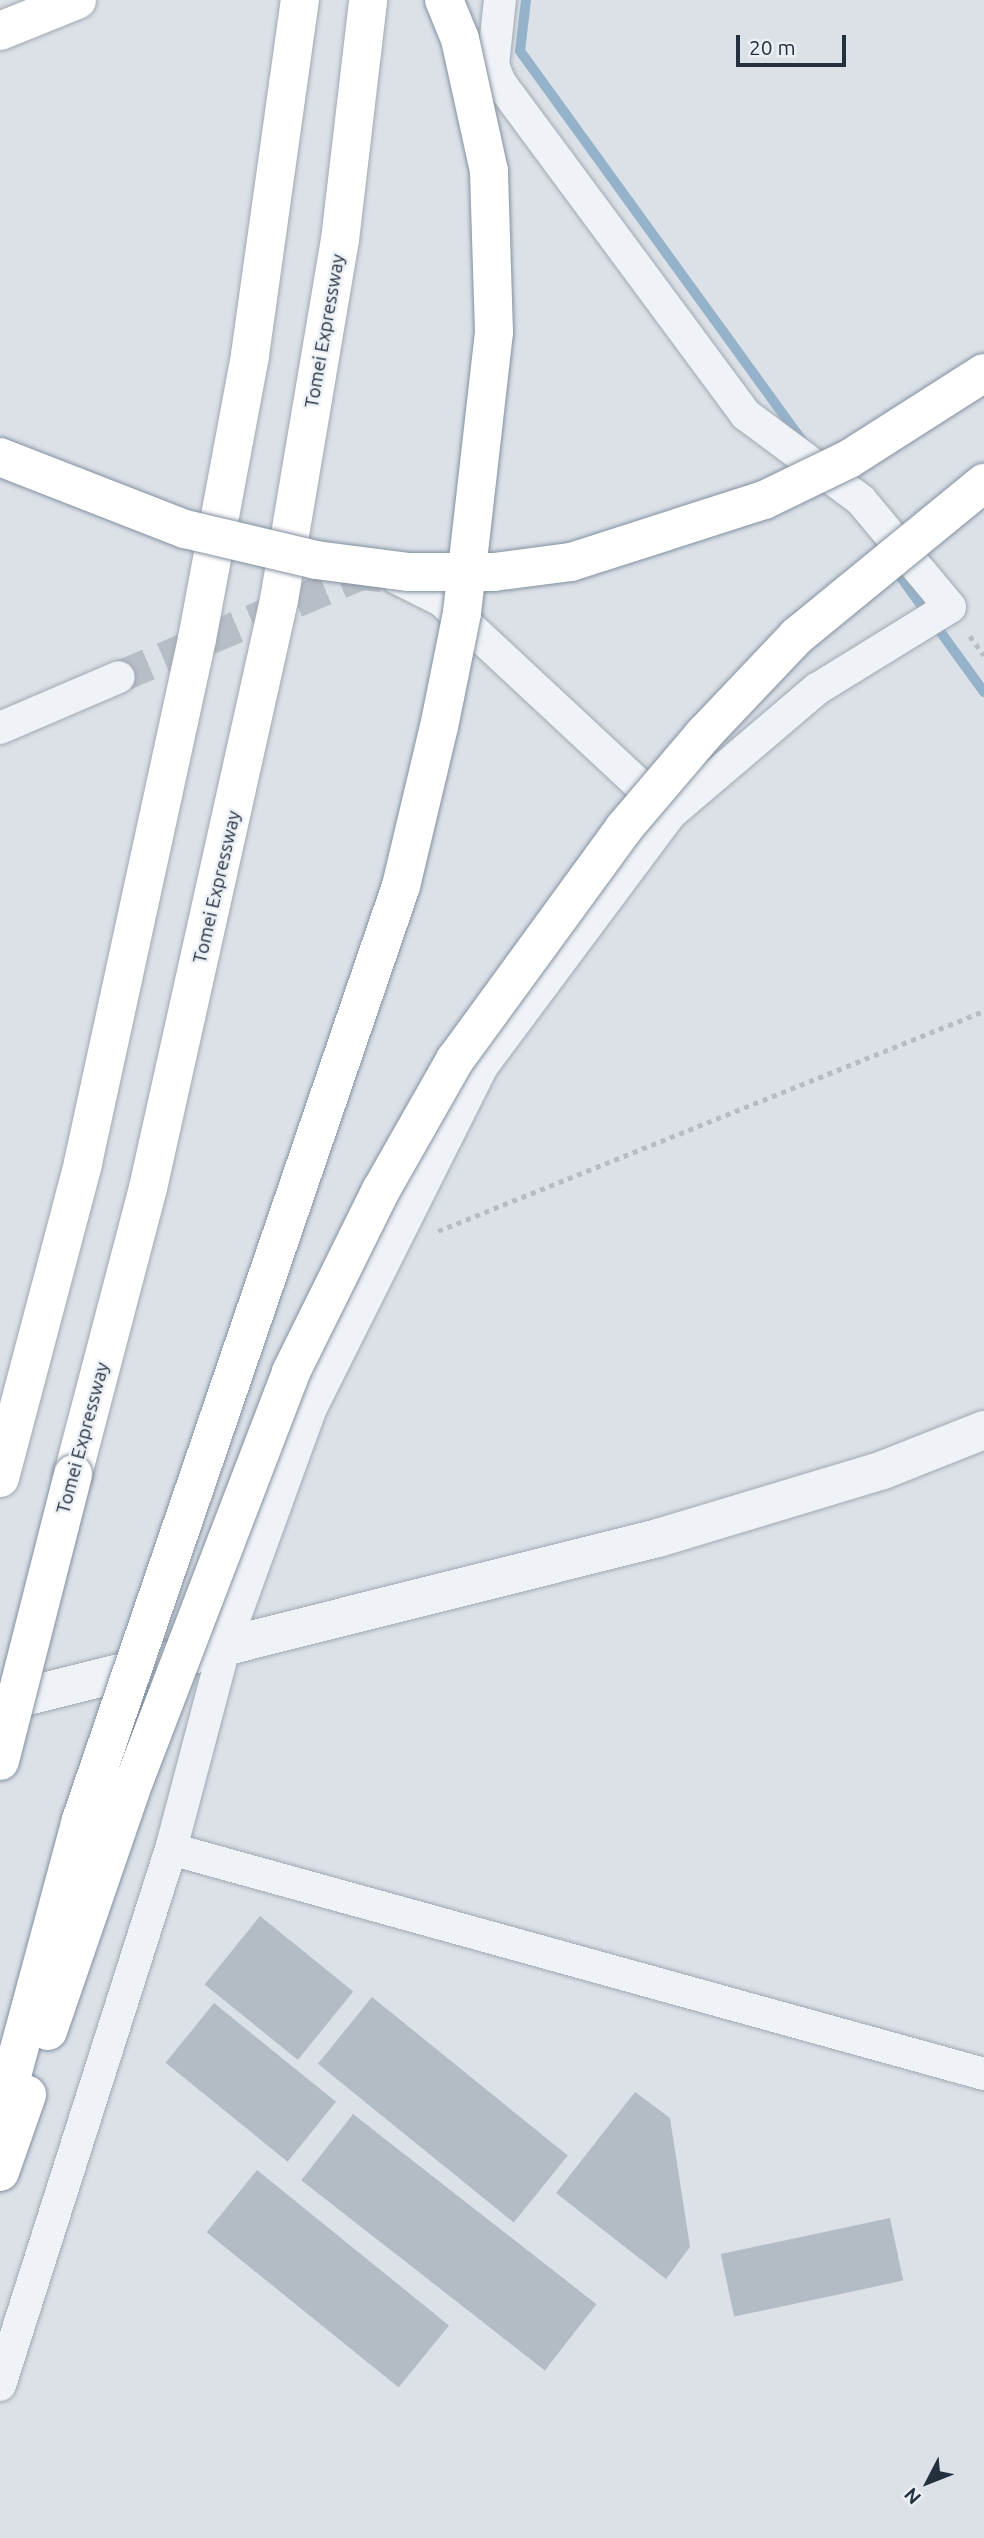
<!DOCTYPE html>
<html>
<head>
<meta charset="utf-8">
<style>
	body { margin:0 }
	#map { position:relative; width:984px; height:2538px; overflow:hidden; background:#dce1e8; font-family:Ubuntu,sans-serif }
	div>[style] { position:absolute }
	.stream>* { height:10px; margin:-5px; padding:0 5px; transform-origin:5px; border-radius:5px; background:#94b3cb }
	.building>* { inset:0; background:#b3bbc5; transform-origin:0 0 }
	.minor-tunnel>* { height:32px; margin-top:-16px; transform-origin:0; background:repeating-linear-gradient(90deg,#b7bec6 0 32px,transparent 0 48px) }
	.path>* { height:4.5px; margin-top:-2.25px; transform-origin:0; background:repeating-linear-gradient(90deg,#b6bcc3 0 5px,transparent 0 10px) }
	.roads { filter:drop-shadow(0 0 2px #a1a8b2) drop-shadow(0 0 2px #a1a8b2) }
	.minor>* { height:32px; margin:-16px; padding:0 16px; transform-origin:16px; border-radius:16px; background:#eff2f6 }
	.tertiary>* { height:38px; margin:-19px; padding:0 19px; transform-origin:19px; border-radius:19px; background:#eff2f6 }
	.secondary>* { height:38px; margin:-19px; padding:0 19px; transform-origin:19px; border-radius:19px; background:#fff }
	.motorway>* { height:38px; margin:-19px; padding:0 19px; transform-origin:19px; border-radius:19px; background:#fff }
	.bridges { filter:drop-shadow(0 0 2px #83909f) drop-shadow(0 0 2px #83909f) }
	.motorway-bridge>* { height:38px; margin:-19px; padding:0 19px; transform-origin:19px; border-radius:19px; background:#fff }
	span { translate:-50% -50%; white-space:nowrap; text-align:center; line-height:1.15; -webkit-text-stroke:5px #ebf0f5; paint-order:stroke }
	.street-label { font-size:19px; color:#25303f }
	.north { position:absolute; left:893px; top:2447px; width:70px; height:70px; -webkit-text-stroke:5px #ebf0f5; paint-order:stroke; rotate:228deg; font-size:19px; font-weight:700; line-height:28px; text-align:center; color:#25303f }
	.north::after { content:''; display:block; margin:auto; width:24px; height:32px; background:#25303f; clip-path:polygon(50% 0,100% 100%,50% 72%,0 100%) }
	.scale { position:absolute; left:736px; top:35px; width:110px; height:32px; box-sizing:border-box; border:4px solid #25303f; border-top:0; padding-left:9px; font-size:21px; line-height:24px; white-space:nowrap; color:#25303f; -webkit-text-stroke:5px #ebf0f5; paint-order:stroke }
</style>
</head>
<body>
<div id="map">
	<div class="stream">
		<div style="left:526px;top:0;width:51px;rotate:96.7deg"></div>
		<div style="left:520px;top:51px;width:485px;rotate:54.1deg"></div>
		<div style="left:892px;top:565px;width:157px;rotate:54.1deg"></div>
	</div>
	<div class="building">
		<div style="left:260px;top:1916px;width:120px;height:88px;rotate:39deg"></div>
		<div style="left:372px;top:1997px;width:252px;height:86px;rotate:39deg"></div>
		<div style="left:214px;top:2003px;width:157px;height:77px;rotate:39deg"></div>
		<div style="clip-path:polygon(635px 2092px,670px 2118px,690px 2247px,666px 2279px,556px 2193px)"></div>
		<div style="left:353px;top:2114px;width:309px;height:84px;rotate:38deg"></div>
		<div style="left:257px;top:2170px;width:247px;height:80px;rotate:39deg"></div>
		<div style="left:890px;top:2218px;width:64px;height:173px;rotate:78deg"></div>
	</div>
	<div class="minor-tunnel">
		<div style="left:119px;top:677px;width:264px;rotate:-23deg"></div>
		<div style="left:362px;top:574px;width:20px;rotate:6deg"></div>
	</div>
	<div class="path">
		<div style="left:970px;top:636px;width:24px;rotate:54deg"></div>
		<div style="left:438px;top:1231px;width:589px;rotate:-21.95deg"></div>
	</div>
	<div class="roads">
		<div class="minor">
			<div style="left:397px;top:578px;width:49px;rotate:26.6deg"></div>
			<div style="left:441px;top:600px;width:309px;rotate:43deg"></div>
			<div style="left:0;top:728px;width:129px;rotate:-23.2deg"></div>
			<div style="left:171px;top:1849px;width:844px;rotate:15.47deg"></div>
			<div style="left:0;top:2385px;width:563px;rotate:-72.31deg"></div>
			<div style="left:171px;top:1849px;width:212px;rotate:-75.2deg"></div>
			<div style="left:225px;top:1644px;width:251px;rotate:-70deg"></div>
			<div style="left:311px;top:1408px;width:384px;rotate:-63.4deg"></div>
			<div style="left:483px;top:1065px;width:313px;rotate:-53.3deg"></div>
			<div style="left:670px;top:814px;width:193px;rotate:-40.4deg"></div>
			<div style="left:817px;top:689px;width:156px;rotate:-31.7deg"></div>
			<div style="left:950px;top:607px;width:139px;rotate:-129.8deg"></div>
			<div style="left:861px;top:500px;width:143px;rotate:-143.5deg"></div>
			<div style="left:746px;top:415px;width:413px;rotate:-126.5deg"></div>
			<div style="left:500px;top:83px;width:19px;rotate:-111deg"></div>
			<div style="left:493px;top:65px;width:65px;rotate:-83.9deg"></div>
		</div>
		<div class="tertiary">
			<div style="left:0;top:1703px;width:678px;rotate:-14.08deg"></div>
			<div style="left:658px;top:1538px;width:235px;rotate:-16.8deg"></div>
			<div style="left:883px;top:1470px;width:109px;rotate:-21.6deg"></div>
		</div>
		<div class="secondary">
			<div style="left:0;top:31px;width:83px;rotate:-21.9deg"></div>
		</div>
		<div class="motorway">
			<div style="left:73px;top:1474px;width:296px;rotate:-75.3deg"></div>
			<div style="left:148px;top:1188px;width:602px;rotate:-77.44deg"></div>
			<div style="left:279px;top:600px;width:365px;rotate:-80.4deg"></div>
			<div style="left:340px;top:240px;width:242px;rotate:-83.3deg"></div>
			<div style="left:0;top:1478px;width:326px;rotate:-75.2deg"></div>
			<div style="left:83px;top:1163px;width:536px;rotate:-77.73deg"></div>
			<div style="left:197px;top:639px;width:289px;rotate:-79.4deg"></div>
			<div style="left:250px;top:355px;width:359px;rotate:-82deg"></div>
		</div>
	</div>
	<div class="bridges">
		<div class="motorway-bridge">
			<div style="left:0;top:457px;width:199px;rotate:21.3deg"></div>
			<div style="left:185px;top:529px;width:135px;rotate:13.3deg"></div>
			<div style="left:316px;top:560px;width:94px;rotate:7.4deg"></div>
			<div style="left:409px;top:572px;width:85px"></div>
			<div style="left:494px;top:572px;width:78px;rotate:-7.4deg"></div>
			<div style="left:571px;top:562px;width:203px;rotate:-17.8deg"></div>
			<div style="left:764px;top:500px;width:94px;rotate:-25.8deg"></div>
			<div style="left:849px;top:459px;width:160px;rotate:-32.5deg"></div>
			<div style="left:0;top:1761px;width:296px;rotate:-75.7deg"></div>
			<div style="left:48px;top:2031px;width:267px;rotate:-71deg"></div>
			<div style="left:135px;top:1779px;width:436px;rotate:-69deg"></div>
			<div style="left:291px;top:1372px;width:203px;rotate:-63.7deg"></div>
			<div style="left:381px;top:1190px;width:150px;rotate:-60.4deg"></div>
			<div style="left:455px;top:1060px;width:287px;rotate:-53.9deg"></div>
			<div style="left:624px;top:828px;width:123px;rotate:-49.6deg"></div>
			<div style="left:704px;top:734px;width:135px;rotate:-46.5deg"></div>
			<div style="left:797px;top:636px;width:242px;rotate:-39.3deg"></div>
			<div style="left:0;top:2120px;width:311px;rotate:-74.9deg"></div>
			<div style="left:81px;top:1820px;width:987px;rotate:-71.09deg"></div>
			<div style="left:401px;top:886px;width:163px;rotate:-76.6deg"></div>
			<div style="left:439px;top:727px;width:116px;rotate:-78.6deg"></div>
			<div style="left:462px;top:613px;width:283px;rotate:-83.5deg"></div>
			<div style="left:494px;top:332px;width:161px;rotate:-91.8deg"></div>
			<div style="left:489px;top:171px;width:135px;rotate:-102.4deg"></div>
			<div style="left:460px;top:39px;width:42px;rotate:-112.3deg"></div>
			<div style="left:0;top:2172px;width:82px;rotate:-70.7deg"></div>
		</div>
	</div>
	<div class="street-label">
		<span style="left:325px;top:331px;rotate:-80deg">Tomei Expressway</span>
		<span style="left:217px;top:887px;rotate:-77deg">Tomei Expressway</span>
		<span style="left:83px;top:1438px;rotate:-75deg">Tomei Expressway</span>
	</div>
	<div class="north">N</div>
	<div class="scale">20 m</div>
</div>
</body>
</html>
